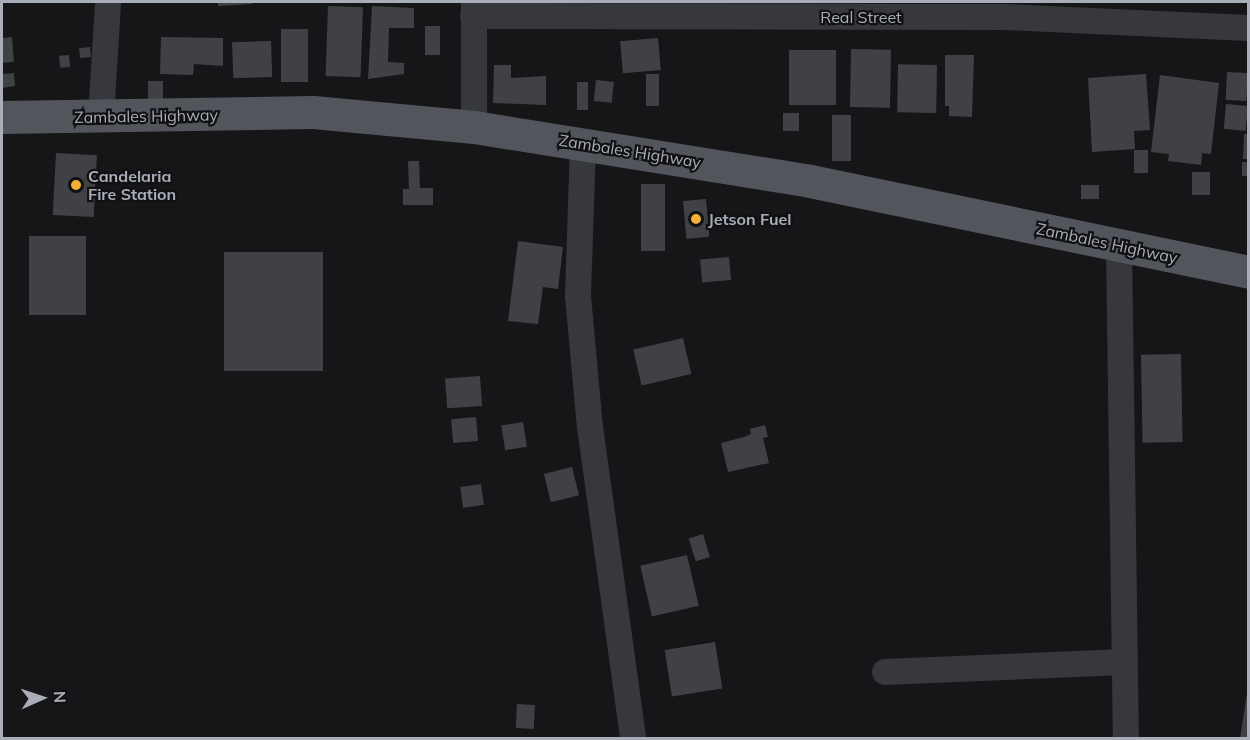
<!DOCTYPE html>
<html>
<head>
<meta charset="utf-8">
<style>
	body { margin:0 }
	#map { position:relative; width:1250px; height:740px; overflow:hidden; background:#161618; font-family:Mulish,sans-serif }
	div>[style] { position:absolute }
	.building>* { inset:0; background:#404145; transform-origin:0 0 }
	.minor>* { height:26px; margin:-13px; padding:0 13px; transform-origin:13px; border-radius:13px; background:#37383d }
	.major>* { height:33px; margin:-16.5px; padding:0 16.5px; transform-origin:16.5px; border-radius:16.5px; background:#53555c }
	.dots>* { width:16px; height:16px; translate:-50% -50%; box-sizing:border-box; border:3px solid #111113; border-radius:50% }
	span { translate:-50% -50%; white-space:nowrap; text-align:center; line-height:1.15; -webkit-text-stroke:4.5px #111113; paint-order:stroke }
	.street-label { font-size:16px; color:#a8adb8 }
	.poi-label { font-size:16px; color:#a8adb8; font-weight:700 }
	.left { translate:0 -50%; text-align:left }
	.frame { position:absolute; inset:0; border:3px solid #a8adb8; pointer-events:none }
	.north { position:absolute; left:12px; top:668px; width:60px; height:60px; -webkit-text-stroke:4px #111113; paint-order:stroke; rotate:87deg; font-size:16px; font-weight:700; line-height:24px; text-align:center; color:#a8adb8 }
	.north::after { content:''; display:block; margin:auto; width:21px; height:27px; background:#a8adb8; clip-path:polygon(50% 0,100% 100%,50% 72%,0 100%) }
</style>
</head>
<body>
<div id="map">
	<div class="building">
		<div style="clip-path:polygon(218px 2px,252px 2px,252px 4px,218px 6px)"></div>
		<div style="left:328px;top:6px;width:35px;height:70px;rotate:2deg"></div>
		<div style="clip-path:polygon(372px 6px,414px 8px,414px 28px,389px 28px,388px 62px,404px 63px,404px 74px,368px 79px)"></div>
		<div style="left:425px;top:26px;width:15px;height:29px"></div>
		<div style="left:281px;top:29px;width:27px;height:53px"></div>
		<div style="clip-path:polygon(12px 37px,14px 62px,2px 63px,2px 38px)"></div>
		<div style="clip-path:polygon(161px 37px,223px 38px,223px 66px,194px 64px,193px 75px,160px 74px)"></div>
		<div style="left:658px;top:38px;width:32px;height:38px;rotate:85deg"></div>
		<div style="left:271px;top:41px;width:36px;height:39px;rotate:88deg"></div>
		<div style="left:90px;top:47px;width:10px;height:11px;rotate:84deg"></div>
		<div style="left:851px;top:49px;width:40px;height:58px;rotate:1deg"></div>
		<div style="left:789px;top:50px;width:47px;height:55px"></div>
		<div style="left:69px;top:55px;width:12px;height:10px;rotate:85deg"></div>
		<div style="clip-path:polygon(945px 55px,974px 55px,972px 117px,949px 116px,949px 106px,945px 106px)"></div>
		<div style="clip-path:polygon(494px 65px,511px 65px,511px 78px,546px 76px,546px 105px,493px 103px)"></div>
		<div style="left:937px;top:65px;width:48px;height:39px;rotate:91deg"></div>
		<div style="left:1227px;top:72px;width:21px;height:28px;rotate:3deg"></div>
		<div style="clip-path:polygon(14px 73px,15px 86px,2px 88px,2px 74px)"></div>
		<div style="left:646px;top:74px;width:13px;height:32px"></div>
		<div style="clip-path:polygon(1146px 74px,1150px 130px,1134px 131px,1135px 149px,1092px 152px,1088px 78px)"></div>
		<div style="clip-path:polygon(1160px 75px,1219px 83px,1211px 154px,1202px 153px,1201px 165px,1168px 161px,1169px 154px,1151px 152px)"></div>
		<div style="left:596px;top:80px;width:18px;height:21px;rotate:6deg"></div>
		<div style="left:148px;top:81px;width:15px;height:22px"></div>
		<div style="left:577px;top:82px;width:11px;height:28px"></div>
		<div style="left:1226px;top:104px;width:22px;height:25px;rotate:5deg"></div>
		<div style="left:783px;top:113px;width:16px;height:18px"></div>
		<div style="left:832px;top:115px;width:19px;height:46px"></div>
		<div style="clip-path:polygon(1244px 134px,1248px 134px,1248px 159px,1243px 159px)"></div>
		<div style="left:1134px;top:150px;width:14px;height:23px"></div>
		<div style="left:56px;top:153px;width:41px;height:62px;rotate:3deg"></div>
		<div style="clip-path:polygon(408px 161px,419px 161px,420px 188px,433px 188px,433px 205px,403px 205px,403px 189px,409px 189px)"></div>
		<div style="left:1242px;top:162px;width:6px;height:14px"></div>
		<div style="left:1192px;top:172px;width:18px;height:23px"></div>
		<div style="left:641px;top:184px;width:24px;height:67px"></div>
		<div style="left:1099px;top:185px;width:14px;height:18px;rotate:90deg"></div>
		<div style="left:706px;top:199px;width:38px;height:23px;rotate:85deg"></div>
		<div style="left:29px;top:236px;width:57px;height:79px"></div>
		<div style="clip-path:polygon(518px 241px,563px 247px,558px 289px,543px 287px,538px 324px,508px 321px)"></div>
		<div style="left:224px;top:252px;width:99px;height:119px"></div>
		<div style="left:729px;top:257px;width:23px;height:29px;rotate:85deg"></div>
		<div style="left:683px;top:338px;width:37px;height:51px;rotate:77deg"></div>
		<div style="left:1181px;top:354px;width:88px;height:40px;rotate:89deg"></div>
		<div style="left:480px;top:376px;width:30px;height:35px;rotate:86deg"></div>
		<div style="left:476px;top:417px;width:24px;height:25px;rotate:85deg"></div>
		<div style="left:523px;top:422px;width:25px;height:22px;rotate:81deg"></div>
		<div style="clip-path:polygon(765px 425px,768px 437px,763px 438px,769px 463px,728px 472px,721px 443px,744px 437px,751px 434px,750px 429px)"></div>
		<div style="left:572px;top:467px;width:29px;height:29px;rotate:76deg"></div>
		<div style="left:481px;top:484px;width:21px;height:21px;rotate:82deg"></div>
		<div style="left:703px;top:534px;width:24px;height:15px;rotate:73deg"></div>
		<div style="left:687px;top:555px;width:52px;height:48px;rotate:77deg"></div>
		<div style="left:715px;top:642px;width:47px;height:51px;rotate:81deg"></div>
		<div style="clip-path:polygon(1247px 693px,1248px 738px,1240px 738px)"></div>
		<div style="left:517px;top:704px;width:18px;height:24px;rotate:3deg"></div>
	</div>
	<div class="minor">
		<div style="left:473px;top:16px;width:532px;rotate:0.11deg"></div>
		<div style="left:1005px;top:17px;width:243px;rotate:2.6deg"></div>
		<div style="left:101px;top:118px;width:116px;rotate:-86.5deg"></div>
		<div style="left:474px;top:127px;width:125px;rotate:-90deg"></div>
		<div style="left:583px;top:144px;width:152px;rotate:91.9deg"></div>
		<div style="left:578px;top:296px;width:132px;rotate:84.8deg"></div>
		<div style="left:590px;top:427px;width:314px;rotate:82.1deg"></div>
		<div style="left:1119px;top:246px;width:492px;rotate:89.2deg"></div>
		<div style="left:885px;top:672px;width:238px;rotate:-2.4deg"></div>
	</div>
	<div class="major">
		<div style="left:2px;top:117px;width:311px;rotate:-0.9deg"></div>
		<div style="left:313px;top:112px;width:162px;rotate:5.3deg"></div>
		<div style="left:474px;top:127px;width:340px;rotate:9.1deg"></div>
		<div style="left:810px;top:181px;width:447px;rotate:11.7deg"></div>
	</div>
	<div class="dots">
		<div style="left:76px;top:185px;background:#f2b134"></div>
		<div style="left:696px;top:219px;background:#f2b134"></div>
	</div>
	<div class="street-label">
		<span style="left:861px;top:17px">Real Street</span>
		<span style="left:146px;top:116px;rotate:-1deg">Zambales Highway</span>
		<span style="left:630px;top:151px;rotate:9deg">Zambales Highway</span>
		<span style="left:1107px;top:243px;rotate:12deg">Zambales Highway</span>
	</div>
	<div class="poi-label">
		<span class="left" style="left:88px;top:185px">Candelaria<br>Fire Station</span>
		<span class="left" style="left:708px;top:219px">Jetson Fuel</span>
	</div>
	<div class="frame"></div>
	<div class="north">N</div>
</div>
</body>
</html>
